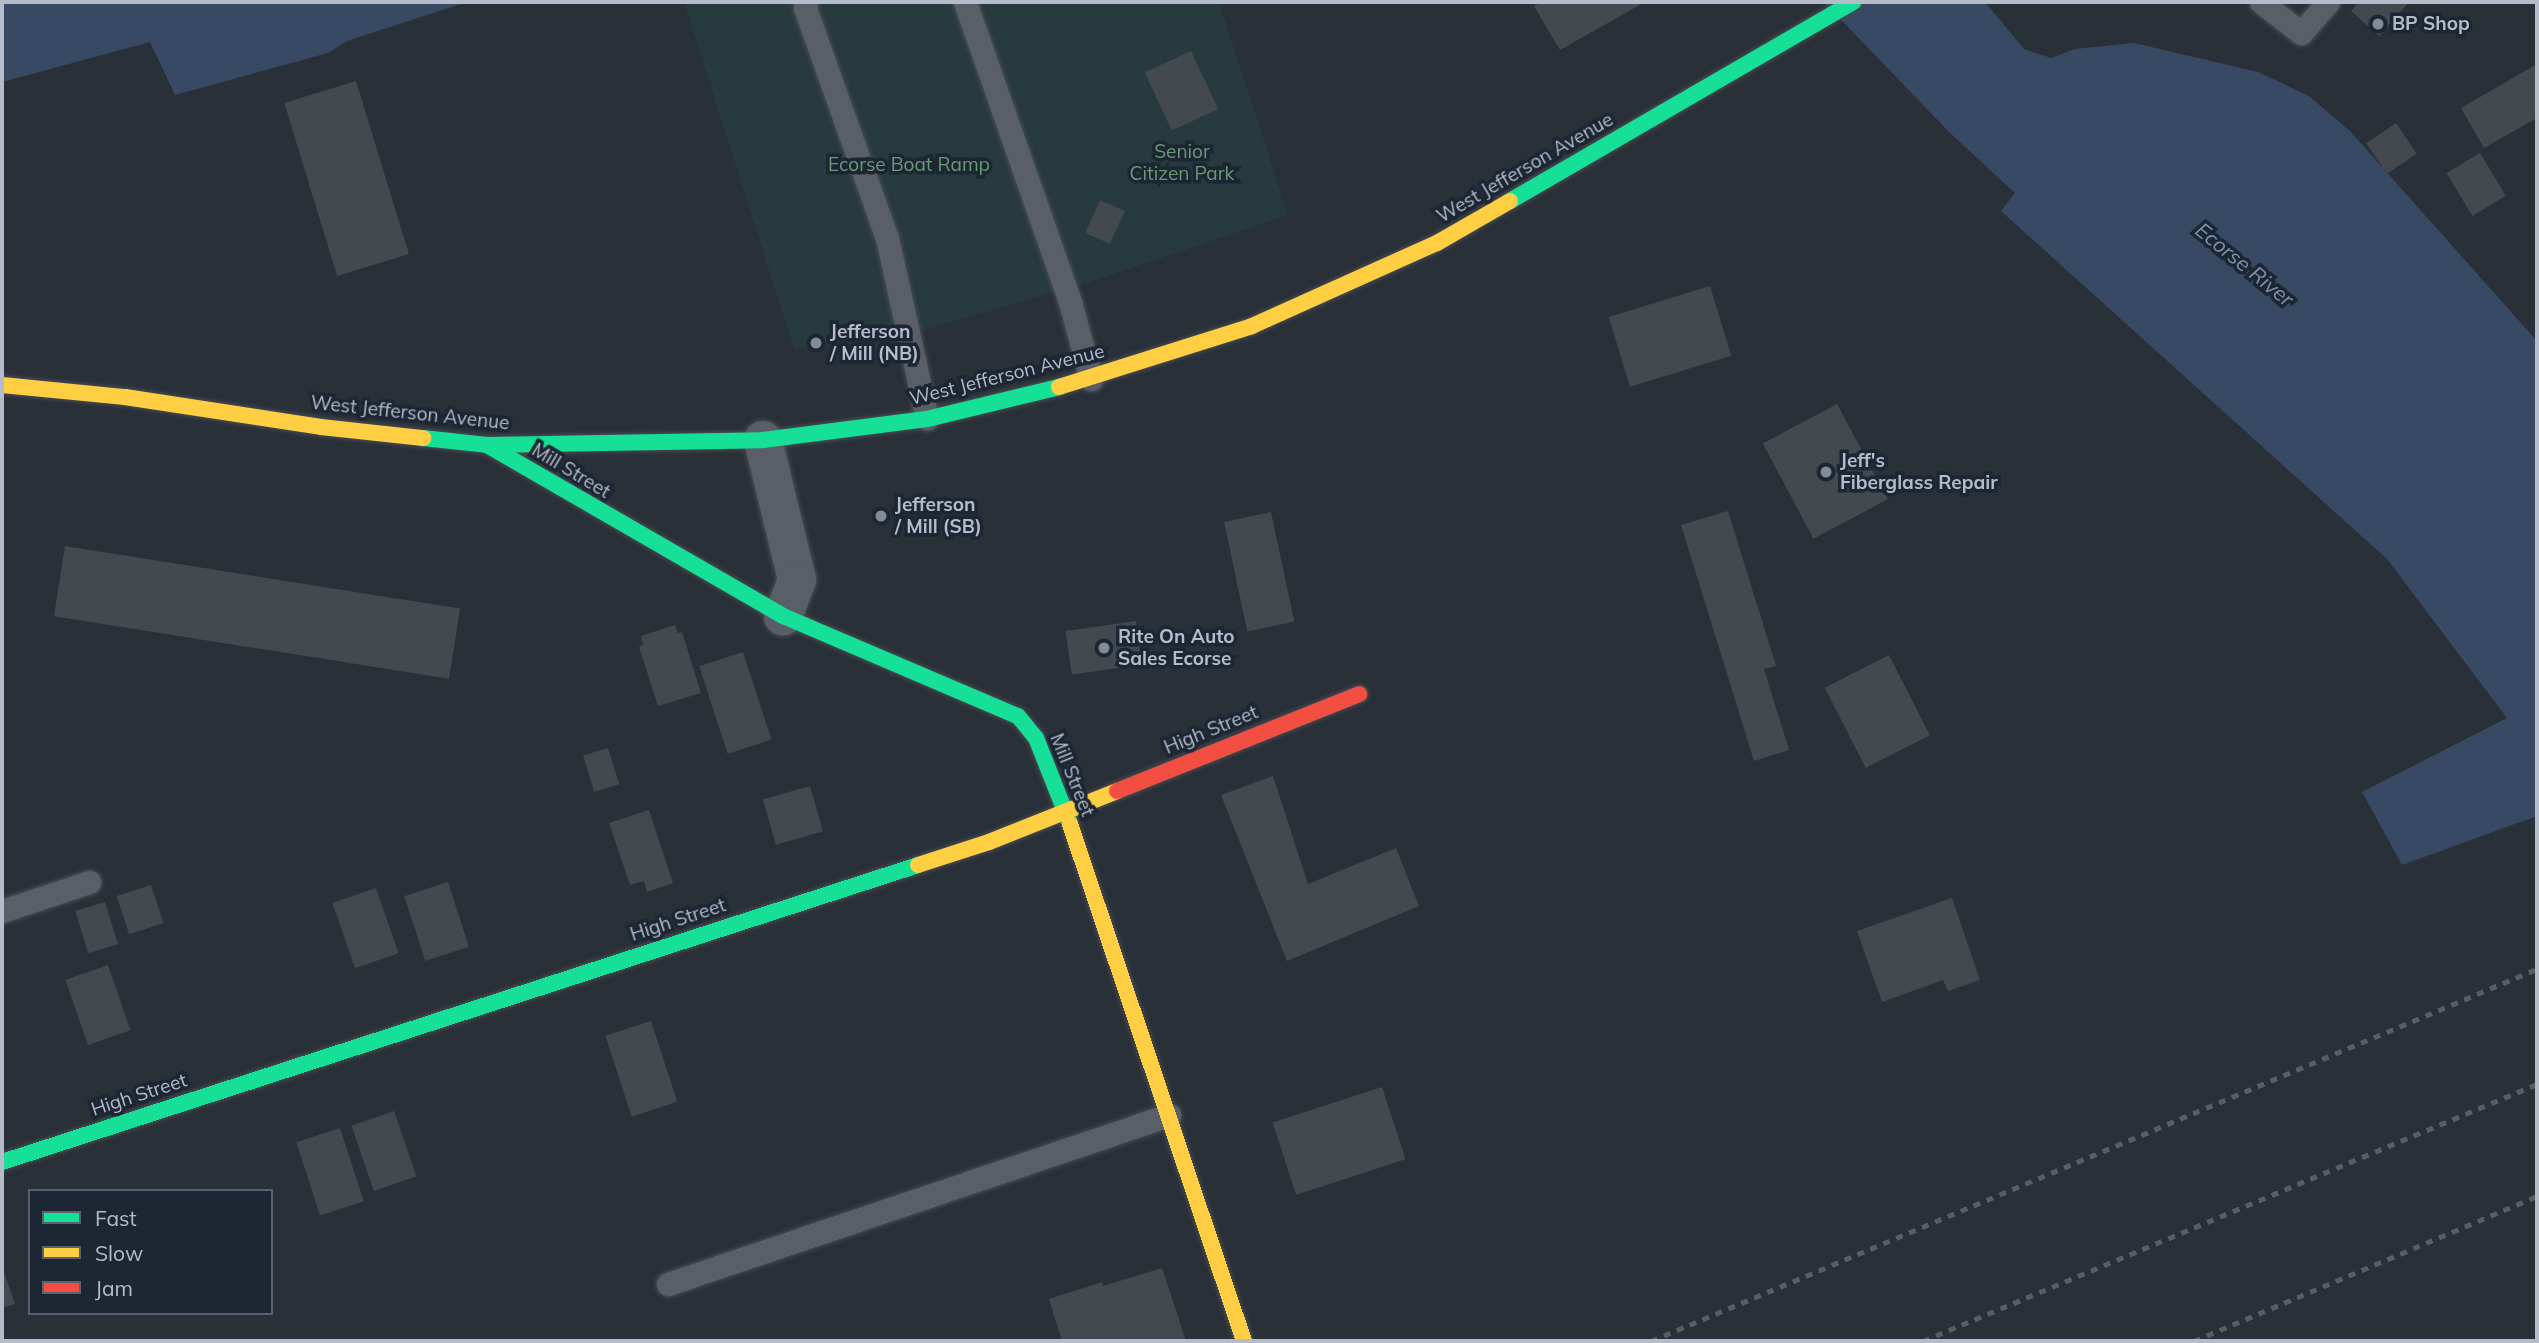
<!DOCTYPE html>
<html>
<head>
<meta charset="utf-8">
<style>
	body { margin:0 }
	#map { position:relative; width:2539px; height:1343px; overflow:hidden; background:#2a3038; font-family:Mulish,sans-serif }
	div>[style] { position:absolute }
	.green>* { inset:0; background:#273a3e }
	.water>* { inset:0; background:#384963 }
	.building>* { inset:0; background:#444950; transform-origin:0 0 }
	.roads { filter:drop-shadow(0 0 2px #484c53) drop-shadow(0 0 2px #484c53) }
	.lane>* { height:23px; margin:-11.5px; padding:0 11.5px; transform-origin:11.5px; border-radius:11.5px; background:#5a5e66 }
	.street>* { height:38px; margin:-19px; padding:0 19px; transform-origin:19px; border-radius:19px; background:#5a5e66 }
	.fast>* { height:16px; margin:-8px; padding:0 8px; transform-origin:8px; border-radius:8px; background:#16e098 }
	.slow>* { height:16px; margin:-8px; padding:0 8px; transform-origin:8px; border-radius:8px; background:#ffcf43 }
	.jam>* { height:16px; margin:-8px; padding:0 8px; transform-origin:8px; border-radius:8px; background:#f24e42 }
	.rail>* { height:5px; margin-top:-2.5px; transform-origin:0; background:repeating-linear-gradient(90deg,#595d64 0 7px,transparent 0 14px) }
	.dots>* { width:19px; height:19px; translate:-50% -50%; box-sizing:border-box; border:4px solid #1d2633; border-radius:50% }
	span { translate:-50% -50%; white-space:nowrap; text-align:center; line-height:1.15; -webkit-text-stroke:7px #1d2633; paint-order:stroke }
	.poi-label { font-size:19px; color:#b4bcc9; font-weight:700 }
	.left { translate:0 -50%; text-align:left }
	.park-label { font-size:19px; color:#6b9a76 }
	.street-label { font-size:19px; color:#b4bcc9 }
	.water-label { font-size:21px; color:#7c92b1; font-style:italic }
	.frame { position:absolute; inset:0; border:4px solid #b4bcc9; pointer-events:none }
	.legend { position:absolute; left:28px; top:1189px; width:245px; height:126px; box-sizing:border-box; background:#1d2633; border:2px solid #59626f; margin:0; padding:9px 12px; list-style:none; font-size:21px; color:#b4bcc9 }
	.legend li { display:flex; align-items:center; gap:14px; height:35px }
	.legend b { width:35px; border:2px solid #59626f }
</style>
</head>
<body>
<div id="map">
	<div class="green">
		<div style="clip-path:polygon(684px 2px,1219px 2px,1288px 215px,1090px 282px,898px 337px,794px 349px)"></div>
	</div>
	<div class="water">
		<div style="clip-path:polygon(2px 2px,467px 2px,347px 41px,328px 53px,175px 95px,150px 42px,2px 82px)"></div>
		<div style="clip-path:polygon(1824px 2px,1985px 2px,2024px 49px,2051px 58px,2075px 49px,2134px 43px,2258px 72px,2309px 96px,2350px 131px,2537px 341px,2537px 816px,2402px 865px,2362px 792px,2507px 718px,2387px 559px,2001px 211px,2015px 193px,1949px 132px)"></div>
	</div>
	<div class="building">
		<div style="clip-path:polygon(1542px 2px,1645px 2px,1560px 50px,1534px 6px)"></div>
		<div style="clip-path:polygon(2359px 2px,2409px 2px,2379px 36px,2351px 11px)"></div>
		<div style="left:1191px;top:51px;width:64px;height:51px;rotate:65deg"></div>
		<div style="clip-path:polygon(2537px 64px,2537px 118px,2484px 148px,2461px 108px)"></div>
		<div style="left:356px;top:81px;width:181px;height:75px;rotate:73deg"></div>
		<div style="left:2396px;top:123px;width:37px;height:36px;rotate:56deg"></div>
		<div style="left:2480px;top:153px;width:50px;height:39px;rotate:59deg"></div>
		<div style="left:1100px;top:200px;width:27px;height:36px;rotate:24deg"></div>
		<div style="left:1710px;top:286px;width:73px;height:106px;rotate:73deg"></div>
		<div style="left:1837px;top:404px;width:108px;height:84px;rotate:62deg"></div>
		<div style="clip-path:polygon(1728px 511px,1776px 666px,1764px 669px,1789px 750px,1754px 761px,1681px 525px)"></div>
		<div style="left:1271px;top:512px;width:112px;height:48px;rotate:78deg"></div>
		<div style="left:65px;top:546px;width:400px;height:71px;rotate:9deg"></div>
		<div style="left:1136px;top:621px;width:44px;height:71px;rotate:82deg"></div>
		<div style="clip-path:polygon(675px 625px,678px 633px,682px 632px,701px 693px,658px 706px,639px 647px,643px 645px,641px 636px)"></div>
		<div style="left:743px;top:652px;width:92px;height:46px;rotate:72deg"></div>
		<div style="left:1889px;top:655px;width:90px;height:72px;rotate:63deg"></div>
		<div style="left:608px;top:748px;width:38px;height:26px;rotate:73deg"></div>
		<div style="clip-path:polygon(1273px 776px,1308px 884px,1396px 848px,1419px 906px,1287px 961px,1221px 795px)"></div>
		<div style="left:810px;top:786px;width:47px;height:49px;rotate:74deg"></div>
		<div style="clip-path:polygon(649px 810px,673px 883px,647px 892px,644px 881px,630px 885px,609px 823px)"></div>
		<div style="left:448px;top:882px;width:68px;height:46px;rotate:72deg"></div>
		<div style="left:151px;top:885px;width:40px;height:36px;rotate:72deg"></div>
		<div style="left:376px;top:888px;width:69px;height:46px;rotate:71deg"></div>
		<div style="clip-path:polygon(1952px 898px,1980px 980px,1948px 991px,1943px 980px,1882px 1002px,1857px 931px)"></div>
		<div style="left:105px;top:902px;width:44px;height:31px;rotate:73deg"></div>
		<div style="left:108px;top:965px;width:69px;height:45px;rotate:71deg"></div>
		<div style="left:651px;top:1021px;width:85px;height:48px;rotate:72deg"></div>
		<div style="left:1382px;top:1087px;width:76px;height:115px;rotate:72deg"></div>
		<div style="left:394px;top:1111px;width:69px;height:45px;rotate:71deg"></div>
		<div style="left:340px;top:1128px;width:77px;height:46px;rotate:72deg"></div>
		<div style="clip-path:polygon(2px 1266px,15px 1304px,2px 1308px)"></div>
		<div style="clip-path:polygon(1162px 1268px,1186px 1341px,1062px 1341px,1049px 1299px,1102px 1282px,1103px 1286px)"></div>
	</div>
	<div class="roads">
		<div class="lane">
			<div style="left:806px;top:2px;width:6px;rotate:99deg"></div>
			<div style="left:805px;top:8px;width:244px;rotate:70.4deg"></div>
			<div style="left:887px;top:238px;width:185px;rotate:77.5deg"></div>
			<div style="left:965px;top:2px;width:318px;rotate:70.7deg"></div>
			<div style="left:1070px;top:302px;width:80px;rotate:74.7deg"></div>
			<div style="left:2261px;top:2px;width:51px;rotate:37.8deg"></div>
			<div style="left:2301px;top:33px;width:41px;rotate:-48.9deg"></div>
			<div style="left:2px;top:911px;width:92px;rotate:-18.4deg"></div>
			<div style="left:668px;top:1284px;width:529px;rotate:-18.64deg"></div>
		</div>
		<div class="street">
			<div style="left:763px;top:440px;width:144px;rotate:76.3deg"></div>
			<div style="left:797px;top:580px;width:39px;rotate:111deg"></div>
		</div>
		<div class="fast">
			<div style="left:1510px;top:201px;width:397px;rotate:-30.1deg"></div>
			<div style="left:423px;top:438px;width:64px;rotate:6.2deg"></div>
			<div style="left:487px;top:445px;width:276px;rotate:-1deg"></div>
			<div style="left:763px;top:440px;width:165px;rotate:-7.3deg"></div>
			<div style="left:927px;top:419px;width:136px;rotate:-13.6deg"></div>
			<div style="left:487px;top:445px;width:342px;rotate:30deg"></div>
			<div style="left:783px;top:616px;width:255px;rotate:23.1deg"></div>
			<div style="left:1018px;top:716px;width:28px;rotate:51deg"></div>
			<div style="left:1036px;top:738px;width:92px;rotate:68.4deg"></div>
			<div style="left:2px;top:1162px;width:963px;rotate:-17.96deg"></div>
		</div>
		<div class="slow">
			<div style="left:2px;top:385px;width:124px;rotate:5.6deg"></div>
			<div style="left:125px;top:397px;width:198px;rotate:8.7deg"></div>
			<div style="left:321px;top:427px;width:103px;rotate:6.2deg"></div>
			<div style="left:1059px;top:387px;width:202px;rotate:-17.5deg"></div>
			<div style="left:1252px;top:326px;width:203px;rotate:-24.2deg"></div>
			<div style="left:1437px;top:243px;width:84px;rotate:-29.9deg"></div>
			<div style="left:1070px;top:824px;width:545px;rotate:71.4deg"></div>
			<div style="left:918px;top:865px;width:75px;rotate:-17.9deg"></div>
			<div style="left:989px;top:842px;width:138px;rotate:-21.7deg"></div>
		</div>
		<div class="jam">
			<div style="left:1117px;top:791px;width:261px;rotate:-21.8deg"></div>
		</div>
	</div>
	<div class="rail">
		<div style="left:1651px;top:1341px;width:961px;rotate:-22.78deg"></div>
		<div style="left:1923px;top:1341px;width:666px;rotate:-22.71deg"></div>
		<div style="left:2194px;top:1341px;width:372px;rotate:-22.9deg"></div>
	</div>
	<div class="dots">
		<div style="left:2378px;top:24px;background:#848b96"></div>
		<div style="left:816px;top:343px;background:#848b96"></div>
		<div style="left:1826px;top:472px;background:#848b96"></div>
		<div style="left:881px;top:516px;background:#848b96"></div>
		<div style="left:1104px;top:648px;background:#848b96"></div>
	</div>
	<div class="poi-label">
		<span class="left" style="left:2392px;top:24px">BP Shop</span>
		<span class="left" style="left:830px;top:343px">Jefferson<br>/ Mill (NB)</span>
		<span class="left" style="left:1840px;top:472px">Jeff's<br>Fiberglass Repair</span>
		<span class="left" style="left:895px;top:516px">Jefferson<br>/ Mill (SB)</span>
		<span class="left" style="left:1118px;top:648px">Rite On Auto<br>Sales Ecorse</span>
	</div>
	<div class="park-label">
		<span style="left:1182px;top:163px">Senior<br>Citizen Park</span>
		<span style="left:909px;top:165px">Ecorse Boat Ramp</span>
	</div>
	<div class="street-label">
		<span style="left:1525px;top:168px;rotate:-30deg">West Jefferson Avenue</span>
		<span style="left:1007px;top:375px;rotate:-14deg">West Jefferson Avenue</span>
		<span style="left:410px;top:413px;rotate:6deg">West Jefferson Avenue</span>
		<span style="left:571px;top:471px;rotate:31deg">Mill Street</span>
		<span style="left:1211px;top:730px;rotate:-22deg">High Street</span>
		<span style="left:1072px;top:775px;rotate:68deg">Mill Street</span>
		<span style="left:678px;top:920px;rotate:-18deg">High Street</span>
		<span style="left:139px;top:1095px;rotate:-18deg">High Street</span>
	</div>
	<div class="water-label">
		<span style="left:2245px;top:264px;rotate:39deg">Ecorse River</span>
	</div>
	<div class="frame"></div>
	<ul class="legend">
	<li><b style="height:9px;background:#16e098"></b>Fast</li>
	<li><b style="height:9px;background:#ffcf43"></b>Slow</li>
	<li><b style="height:9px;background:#f24e42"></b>Jam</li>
	</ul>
</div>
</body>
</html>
